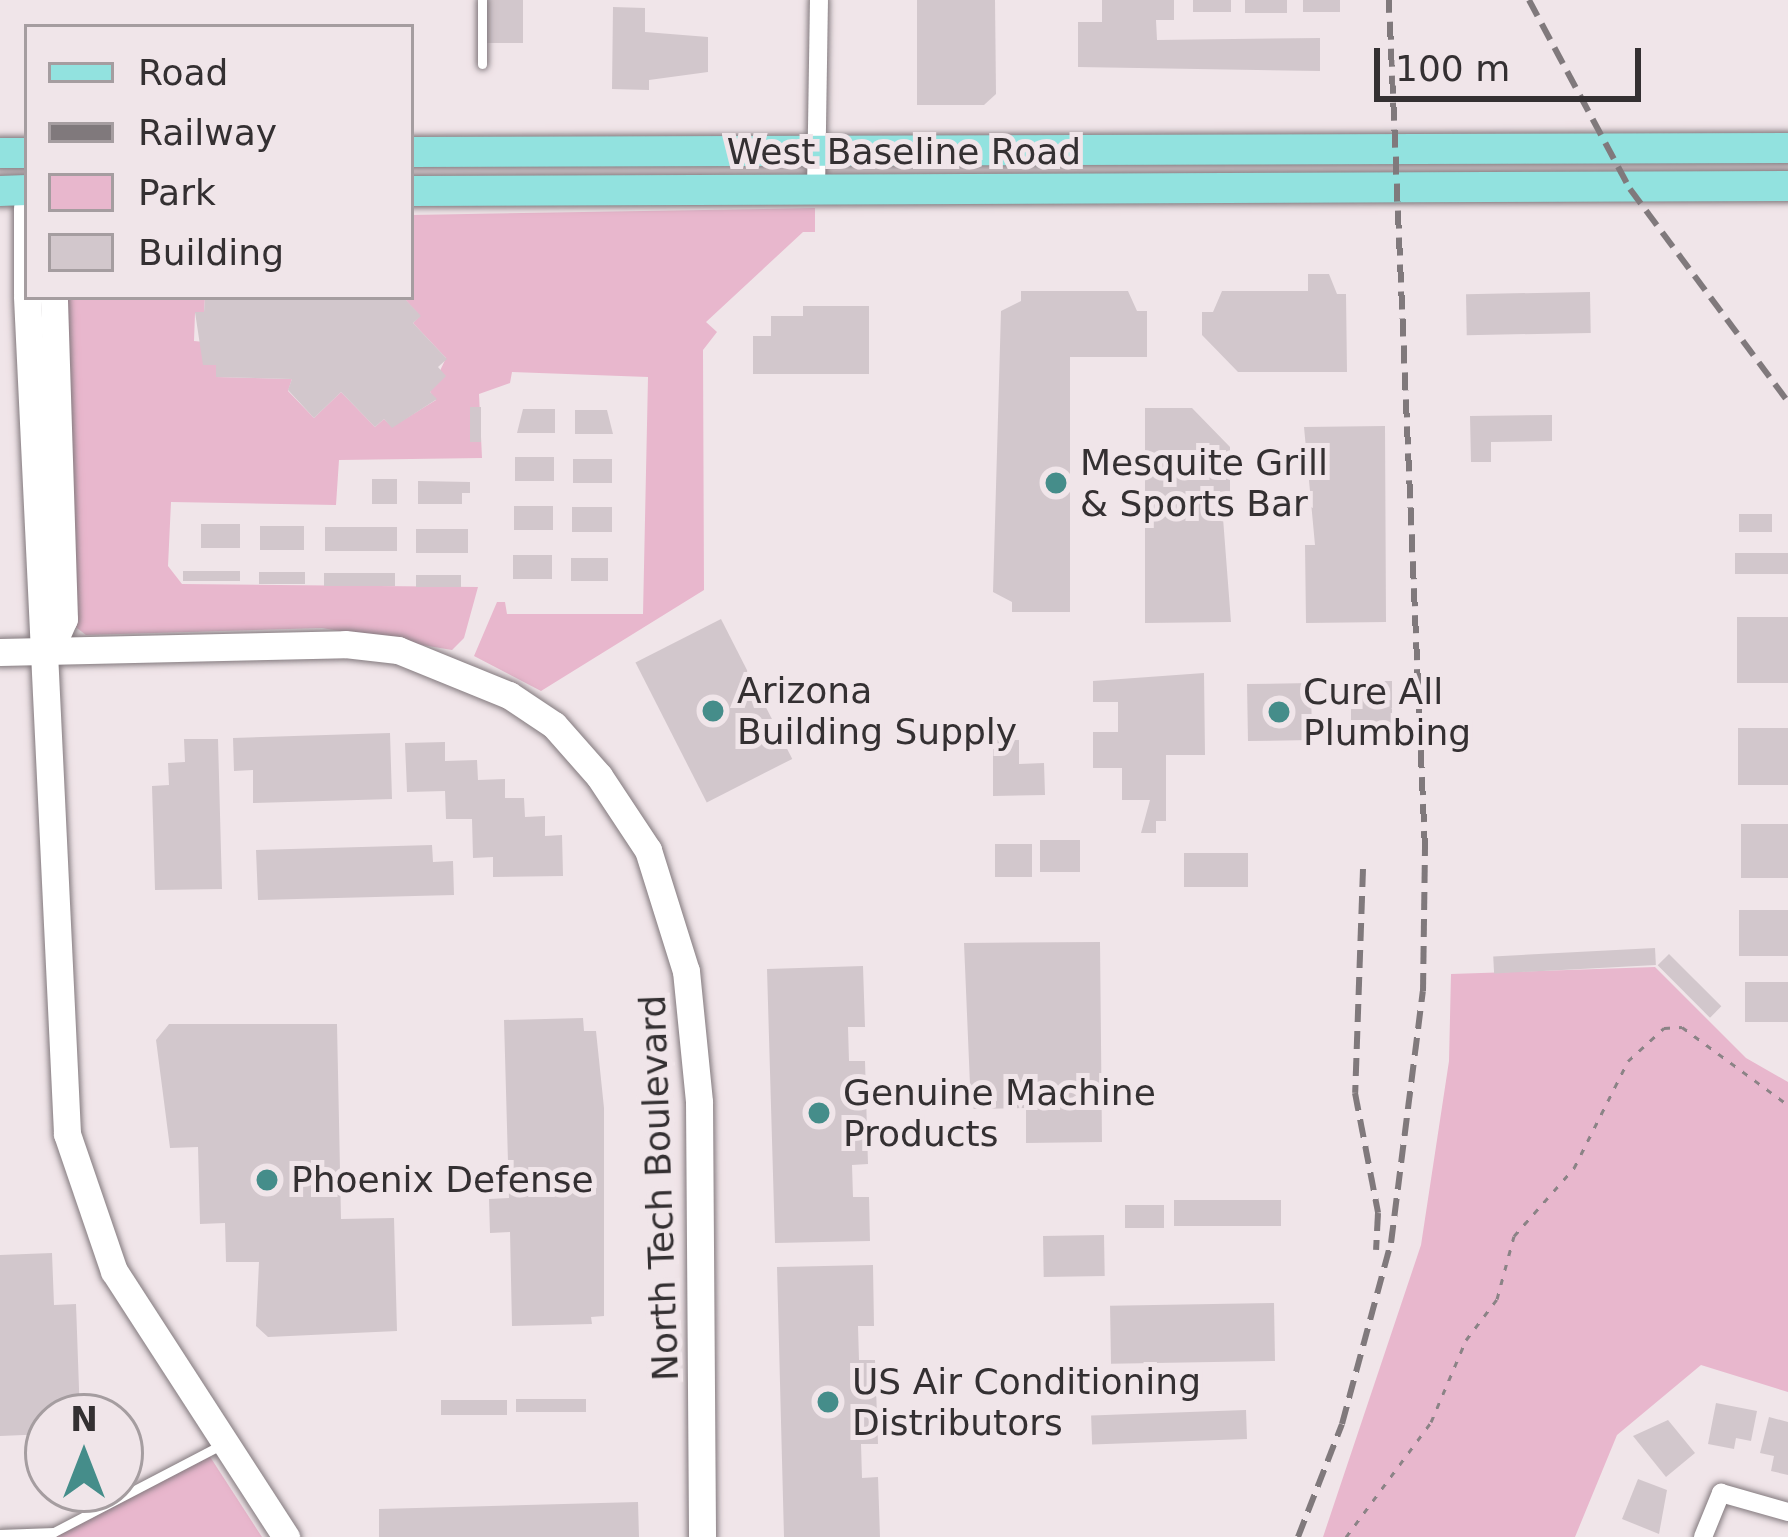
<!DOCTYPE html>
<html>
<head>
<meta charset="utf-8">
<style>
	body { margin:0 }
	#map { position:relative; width:1788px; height:1537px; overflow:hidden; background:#f0e5e9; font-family:"DejaVu Sans",sans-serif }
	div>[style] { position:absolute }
	.green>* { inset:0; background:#e8b7cd }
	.building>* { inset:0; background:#d2c7cc; transform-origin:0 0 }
	.path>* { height:3px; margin-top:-1.5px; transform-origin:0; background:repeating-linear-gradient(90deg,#8b8386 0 6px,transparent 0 15px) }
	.roads { filter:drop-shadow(0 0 3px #82797d) drop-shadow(0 0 3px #82797d) }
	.lane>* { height:9px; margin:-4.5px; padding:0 4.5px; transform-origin:4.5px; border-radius:4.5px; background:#fff }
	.street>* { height:18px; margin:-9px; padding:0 9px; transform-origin:9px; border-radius:9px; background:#fff }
	.secondary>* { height:27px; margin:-13.5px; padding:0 13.5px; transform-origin:13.5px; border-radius:13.5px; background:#fff }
	.primary>* { height:30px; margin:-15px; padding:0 15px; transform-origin:15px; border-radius:15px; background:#92e2df }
	.rail>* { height:6px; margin-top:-3px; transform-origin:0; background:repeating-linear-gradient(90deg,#80797c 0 18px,transparent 0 27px) }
	.dots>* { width:33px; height:33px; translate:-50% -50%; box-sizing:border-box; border:6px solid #f0e5e9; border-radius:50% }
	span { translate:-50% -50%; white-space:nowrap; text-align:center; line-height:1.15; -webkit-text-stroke:10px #f0e5e9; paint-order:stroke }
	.street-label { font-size:36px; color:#343032 }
	.poi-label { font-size:36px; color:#343032 }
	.left { translate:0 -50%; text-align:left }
	.legend { position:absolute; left:24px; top:24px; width:390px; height:276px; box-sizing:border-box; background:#f0e5e9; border:3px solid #a59da0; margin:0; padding:15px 21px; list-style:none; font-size:36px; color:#343032 }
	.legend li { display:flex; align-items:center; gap:24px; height:60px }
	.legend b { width:60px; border:3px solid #a59da0 }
	.north { position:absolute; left:24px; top:1393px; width:120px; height:120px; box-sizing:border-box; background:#f0e5e9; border:3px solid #a59da0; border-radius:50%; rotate:0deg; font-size:33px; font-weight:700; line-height:48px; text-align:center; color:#343032 }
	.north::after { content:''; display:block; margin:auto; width:42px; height:54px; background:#458d8a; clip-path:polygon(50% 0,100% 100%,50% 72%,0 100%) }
	.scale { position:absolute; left:1374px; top:48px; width:267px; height:54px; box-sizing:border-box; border:6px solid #343032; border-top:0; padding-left:15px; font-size:36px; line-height:42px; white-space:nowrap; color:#343032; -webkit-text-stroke:9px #f0e5e9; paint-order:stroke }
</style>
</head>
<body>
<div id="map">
	<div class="green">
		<div style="clip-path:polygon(815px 208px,815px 232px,803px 232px,706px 322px,717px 332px,703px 350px,704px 590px,541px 691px,474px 656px,497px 602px,505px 602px,507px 614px,643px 614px,648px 377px,512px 372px,510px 383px,479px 394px,482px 458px,339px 460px,336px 505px,171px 502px,168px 566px,182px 584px,478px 587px,464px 638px,452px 650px,322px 628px,86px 635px,73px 625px,66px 297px,205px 297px,204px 312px,195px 313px,194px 341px,204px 342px,203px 364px,216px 365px,216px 377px,292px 379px,288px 391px,314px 418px,341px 392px,375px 427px,384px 419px,392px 427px,436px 400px,430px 392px,446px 358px,413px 323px,420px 316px,403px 297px,411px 297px,411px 215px)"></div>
		<div style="clip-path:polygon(1655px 967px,1746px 1058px,1788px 1082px,1788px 1392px,1701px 1365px,1617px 1435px,1575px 1537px,1323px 1537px,1421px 1245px,1449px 1061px,1451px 974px)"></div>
		<div style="clip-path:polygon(207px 1452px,262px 1537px,0 1537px,54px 1532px)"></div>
	</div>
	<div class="building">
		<div style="left:486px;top:0;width:37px;height:43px"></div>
		<div style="clip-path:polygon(917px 0,995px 0,996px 94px,984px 105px,917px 105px)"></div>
		<div style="clip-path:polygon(1102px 0,1174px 0,1174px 20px,1156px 20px,1157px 40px,1320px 38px,1320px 71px,1078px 67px,1078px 22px,1102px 22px)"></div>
		<div style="left:1193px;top:0;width:38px;height:12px"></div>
		<div style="left:1245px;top:0;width:42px;height:13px"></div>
		<div style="left:1303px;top:0;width:37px;height:12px"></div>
		<div style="clip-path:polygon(613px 7px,645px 8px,645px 32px,708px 37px,708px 72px,649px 80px,649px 90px,612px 89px)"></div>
		<div style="clip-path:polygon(1308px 274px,1329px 274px,1337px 294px,1346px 294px,1347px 372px,1238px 372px,1202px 335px,1202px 312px,1213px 312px,1222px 291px,1308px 291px)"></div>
		<div style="clip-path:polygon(1021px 291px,1128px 291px,1137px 311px,1147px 311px,1147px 357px,1070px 357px,1070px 612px,1012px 612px,1012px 602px,993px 592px,1001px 311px,1021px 301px)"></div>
		<div style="left:1590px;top:292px;width:41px;height:124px;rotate:89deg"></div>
		<div style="clip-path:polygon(205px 297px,403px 297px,421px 316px,413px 323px,447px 359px,438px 367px,446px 376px,430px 392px,437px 399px,392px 428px,384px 419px,375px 427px,341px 392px,314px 418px,288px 390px,292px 379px,216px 377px,216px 365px,203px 365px,195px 312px,204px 312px)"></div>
		<div style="clip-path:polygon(803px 306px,869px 306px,869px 374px,753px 374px,753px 336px,771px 336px,771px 316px,803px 316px)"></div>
		<div style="left:470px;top:407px;width:11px;height:35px"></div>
		<div style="clip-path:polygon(1145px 408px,1192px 408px,1230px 447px,1230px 505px,1222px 505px,1231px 622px,1145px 623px)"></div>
		<div style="clip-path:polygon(523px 409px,555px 409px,555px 433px,517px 433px)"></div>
		<div style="clip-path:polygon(575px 410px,607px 410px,613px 434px,575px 434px)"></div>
		<div style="clip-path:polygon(1552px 415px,1552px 441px,1491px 442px,1491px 462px,1471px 462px,1470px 416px)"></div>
		<div style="clip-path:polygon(1385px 426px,1386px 622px,1306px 623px,1305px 545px,1315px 545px,1304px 427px)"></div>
		<div style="left:515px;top:457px;width:39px;height:24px"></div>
		<div style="left:573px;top:459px;width:39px;height:24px"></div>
		<div style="left:372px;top:479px;width:25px;height:25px"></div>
		<div style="clip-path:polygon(418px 481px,470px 482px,470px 493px,462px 493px,462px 504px,418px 504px)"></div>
		<div style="left:514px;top:506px;width:39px;height:24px"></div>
		<div style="left:572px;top:507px;width:40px;height:25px"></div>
		<div style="left:1772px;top:514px;width:18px;height:33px;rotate:90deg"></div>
		<div style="left:201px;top:524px;width:39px;height:24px"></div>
		<div style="left:260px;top:526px;width:44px;height:24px"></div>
		<div style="left:325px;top:527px;width:72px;height:24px"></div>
		<div style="left:416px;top:529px;width:52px;height:24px"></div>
		<div style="left:1788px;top:553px;width:21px;height:53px;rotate:90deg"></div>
		<div style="left:513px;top:555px;width:39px;height:24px"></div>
		<div style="left:571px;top:558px;width:37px;height:23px"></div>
		<div style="left:183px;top:571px;width:57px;height:10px"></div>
		<div style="left:259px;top:572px;width:46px;height:12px"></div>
		<div style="left:324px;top:573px;width:71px;height:13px"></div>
		<div style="left:416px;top:575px;width:45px;height:12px"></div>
		<div style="left:1788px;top:617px;width:66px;height:51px;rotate:90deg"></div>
		<div style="left:721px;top:619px;width:157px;height:96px;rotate:63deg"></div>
		<div style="clip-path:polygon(1204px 673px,1205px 755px,1166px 755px,1166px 821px,1156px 821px,1156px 833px,1141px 833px,1150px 800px,1122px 800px,1122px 768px,1093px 768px,1093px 732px,1118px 732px,1118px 702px,1093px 702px,1093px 681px)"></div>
		<div style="left:1351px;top:681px;width:41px;height:65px"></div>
		<div style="left:1311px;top:683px;width:57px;height:64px;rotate:89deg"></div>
		<div style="left:1788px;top:728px;width:57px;height:50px;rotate:90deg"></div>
		<div style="clip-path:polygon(390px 733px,392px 799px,253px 803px,253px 770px,234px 771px,233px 738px)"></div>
		<div style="clip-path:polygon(184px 739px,218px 739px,222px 889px,155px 890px,152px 786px,169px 785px,168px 763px,185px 762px)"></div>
		<div style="clip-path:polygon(993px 740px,1019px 740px,1019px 764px,1044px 763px,1045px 795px,993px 796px)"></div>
		<div style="clip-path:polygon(445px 742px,445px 761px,477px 760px,478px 780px,505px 779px,505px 798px,524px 798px,525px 817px,545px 816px,545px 836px,562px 835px,563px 876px,493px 877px,493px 857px,473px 858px,472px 819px,446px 819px,445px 791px,407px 792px,405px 743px)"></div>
		<div style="left:1788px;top:824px;width:54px;height:47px;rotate:90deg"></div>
		<div style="left:1040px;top:840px;width:40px;height:32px"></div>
		<div style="left:995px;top:844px;width:37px;height:33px"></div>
		<div style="clip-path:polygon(432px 845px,433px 862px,453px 861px,454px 895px,258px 900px,256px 850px)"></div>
		<div style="left:1184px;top:853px;width:64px;height:34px"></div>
		<div style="left:1788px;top:910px;width:46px;height:49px;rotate:90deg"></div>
		<div style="clip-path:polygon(1100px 942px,1102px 1142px,1026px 1143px,1026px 1108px,971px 1109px,964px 943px)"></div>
		<div style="left:1655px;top:948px;width:17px;height:162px;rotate:87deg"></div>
		<div style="left:1669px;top:954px;width:74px;height:16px;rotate:45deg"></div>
		<div style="clip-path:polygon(863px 966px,865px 1027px,848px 1027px,849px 1061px,865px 1061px,868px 1164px,852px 1165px,853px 1197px,869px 1197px,870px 1241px,775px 1243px,767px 969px)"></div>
		<div style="left:1788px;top:982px;width:40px;height:43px;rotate:90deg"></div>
		<div style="clip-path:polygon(583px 1018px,584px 1031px,596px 1031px,604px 1108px,604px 1316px,591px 1317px,592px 1324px,512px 1326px,510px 1232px,490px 1233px,489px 1199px,509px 1198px,504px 1020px)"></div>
		<div style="clip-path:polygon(337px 1024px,341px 1219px,394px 1218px,397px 1331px,268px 1337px,256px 1326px,259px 1262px,226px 1262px,225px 1223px,200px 1224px,198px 1147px,170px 1148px,156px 1040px,169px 1024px)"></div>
		<div style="left:1281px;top:1200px;width:26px;height:107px;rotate:90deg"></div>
		<div style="left:1125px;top:1205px;width:39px;height:23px"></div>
		<div style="left:1104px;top:1235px;width:41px;height:61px;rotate:89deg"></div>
		<div style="clip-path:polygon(52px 1253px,54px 1305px,76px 1304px,80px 1417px,48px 1417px,48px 1434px,0 1436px,0 1255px)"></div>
		<div style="clip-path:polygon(873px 1265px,874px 1326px,858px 1326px,859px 1360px,875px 1360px,878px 1444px,861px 1444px,862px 1478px,878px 1477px,880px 1537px,784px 1537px,777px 1267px)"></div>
		<div style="left:1274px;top:1303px;width:58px;height:164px;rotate:89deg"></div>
		<div style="left:516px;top:1399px;width:70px;height:13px"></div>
		<div style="left:441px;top:1400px;width:66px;height:15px"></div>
		<div style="clip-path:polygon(1716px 1403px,1757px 1411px,1751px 1441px,1736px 1438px,1734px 1449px,1708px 1444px)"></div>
		<div style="left:1246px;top:1410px;width:29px;height:155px;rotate:88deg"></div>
		<div style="clip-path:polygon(1769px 1417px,1788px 1422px,1788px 1475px,1771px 1471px,1774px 1456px,1760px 1453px)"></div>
		<div style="clip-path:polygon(1668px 1420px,1695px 1453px,1666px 1477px,1633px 1436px)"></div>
		<div style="clip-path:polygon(1638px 1479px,1667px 1490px,1659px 1534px,1622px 1519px)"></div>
		<div style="clip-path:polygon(638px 1502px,639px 1537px,379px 1537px,379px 1509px)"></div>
	</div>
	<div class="path">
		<div style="left:1346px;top:1537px;width:143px;rotate:-53.5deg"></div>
		<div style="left:1431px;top:1422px;width:89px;rotate:-66.9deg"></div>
		<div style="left:1466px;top:1340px;width:51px;rotate:-52.9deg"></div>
		<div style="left:1497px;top:1299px;width:65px;rotate:-74.9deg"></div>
		<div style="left:1514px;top:1236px;width:91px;rotate:-48.6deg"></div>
		<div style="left:1574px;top:1168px;width:120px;rotate:-63.2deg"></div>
		<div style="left:1628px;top:1061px;width:49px;rotate:-42.5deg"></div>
		<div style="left:1664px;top:1028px;width:18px;rotate:-3deg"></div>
		<div style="left:1682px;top:1027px;width:132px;rotate:36.3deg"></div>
	</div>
	<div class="roads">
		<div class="lane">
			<div style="left:482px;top:0;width:64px;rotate:90deg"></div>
			<div style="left:0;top:1534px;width:54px;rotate:-2.1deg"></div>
			<div style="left:54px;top:1532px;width:186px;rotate:-27.5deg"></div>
		</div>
		<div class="street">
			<div style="left:816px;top:190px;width:190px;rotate:-89.1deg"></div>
			<div style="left:1703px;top:1537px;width:48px;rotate:-67.8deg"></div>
			<div style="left:1721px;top:1493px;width:70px;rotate:15.8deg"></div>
		</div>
		<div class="secondary">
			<div style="left:27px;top:208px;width:85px;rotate:90deg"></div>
			<div style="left:27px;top:297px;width:838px;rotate:87.26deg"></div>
			<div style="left:67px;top:1134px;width:145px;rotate:71.1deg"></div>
			<div style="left:114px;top:1271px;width:317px;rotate:57.1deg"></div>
			<div style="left:50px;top:650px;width:34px;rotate:-66deg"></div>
			<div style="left:64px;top:619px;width:322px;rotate:-91.8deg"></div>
			<div style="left:0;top:652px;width:345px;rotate:-1.3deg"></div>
			<div style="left:345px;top:644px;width:53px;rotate:6.5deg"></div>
			<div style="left:398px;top:650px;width:120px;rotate:22.1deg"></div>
			<div style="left:509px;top:695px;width:54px;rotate:33.7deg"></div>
			<div style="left:554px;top:725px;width:68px;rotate:48.6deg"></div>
			<div style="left:599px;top:776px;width:89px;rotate:56.5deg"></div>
			<div style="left:648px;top:850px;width:127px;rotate:72.6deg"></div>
			<div style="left:686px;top:971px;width:132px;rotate:84.3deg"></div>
			<div style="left:699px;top:1102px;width:435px;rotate:89.6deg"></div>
		</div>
		<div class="primary">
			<div style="left:411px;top:152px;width:1377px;rotate:-0.17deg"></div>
			<div style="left:0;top:153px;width:27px"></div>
			<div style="left:0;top:191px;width:27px;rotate:-2deg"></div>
			<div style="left:411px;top:191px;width:1377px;rotate:-0.21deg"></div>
		</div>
	</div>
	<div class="rail">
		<div style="left:1529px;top:0;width:214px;rotate:61.9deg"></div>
		<div style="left:1630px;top:189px;width:265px;rotate:53.4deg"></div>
		<div style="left:1363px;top:869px;width:224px;rotate:92deg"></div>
		<div style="left:1355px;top:1093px;width:122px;rotate:79.1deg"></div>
		<div style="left:1378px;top:1213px;width:37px;rotate:93deg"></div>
		<div style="left:1298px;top:1537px;width:121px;rotate:-68.7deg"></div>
		<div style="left:1342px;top:1424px;width:188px;rotate:-74.9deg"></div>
		<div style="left:1391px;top:1243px;width:254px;rotate:-82.8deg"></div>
		<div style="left:1423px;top:991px;width:142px;rotate:-89.2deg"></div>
		<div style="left:1425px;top:849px;width:850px;rotate:-92.43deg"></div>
	</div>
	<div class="dots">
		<div style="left:1056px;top:483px;background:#458d8a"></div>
		<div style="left:713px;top:711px;background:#458d8a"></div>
		<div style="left:1279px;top:712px;background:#458d8a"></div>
		<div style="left:819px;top:1113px;background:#458d8a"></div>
		<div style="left:267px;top:1180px;background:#458d8a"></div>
		<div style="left:828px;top:1402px;background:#458d8a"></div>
	</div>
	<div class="street-label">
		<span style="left:904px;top:152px">West Baseline Road</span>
		<span style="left:659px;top:1188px;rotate:-92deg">North Tech Boulevard</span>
	</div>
	<div class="poi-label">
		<span class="left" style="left:1080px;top:483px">Mesquite Grill<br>&amp; Sports Bar</span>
		<span class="left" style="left:737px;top:711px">Arizona<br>Building Supply</span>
		<span class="left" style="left:1303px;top:712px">Cure All<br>Plumbing</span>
		<span class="left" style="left:843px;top:1113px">Genuine Machine<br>Products</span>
		<span class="left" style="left:291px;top:1180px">Phoenix Defense</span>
		<span class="left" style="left:852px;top:1402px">US Air Conditioning<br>Distributors</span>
	</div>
	<ul class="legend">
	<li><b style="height:15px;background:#92e2df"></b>Road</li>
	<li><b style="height:15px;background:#80797c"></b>Railway</li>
	<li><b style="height:33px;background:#e8b7cd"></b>Park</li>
	<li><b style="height:33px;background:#d2c7cc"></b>Building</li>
	</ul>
	<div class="north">N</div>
	<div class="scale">100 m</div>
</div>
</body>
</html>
